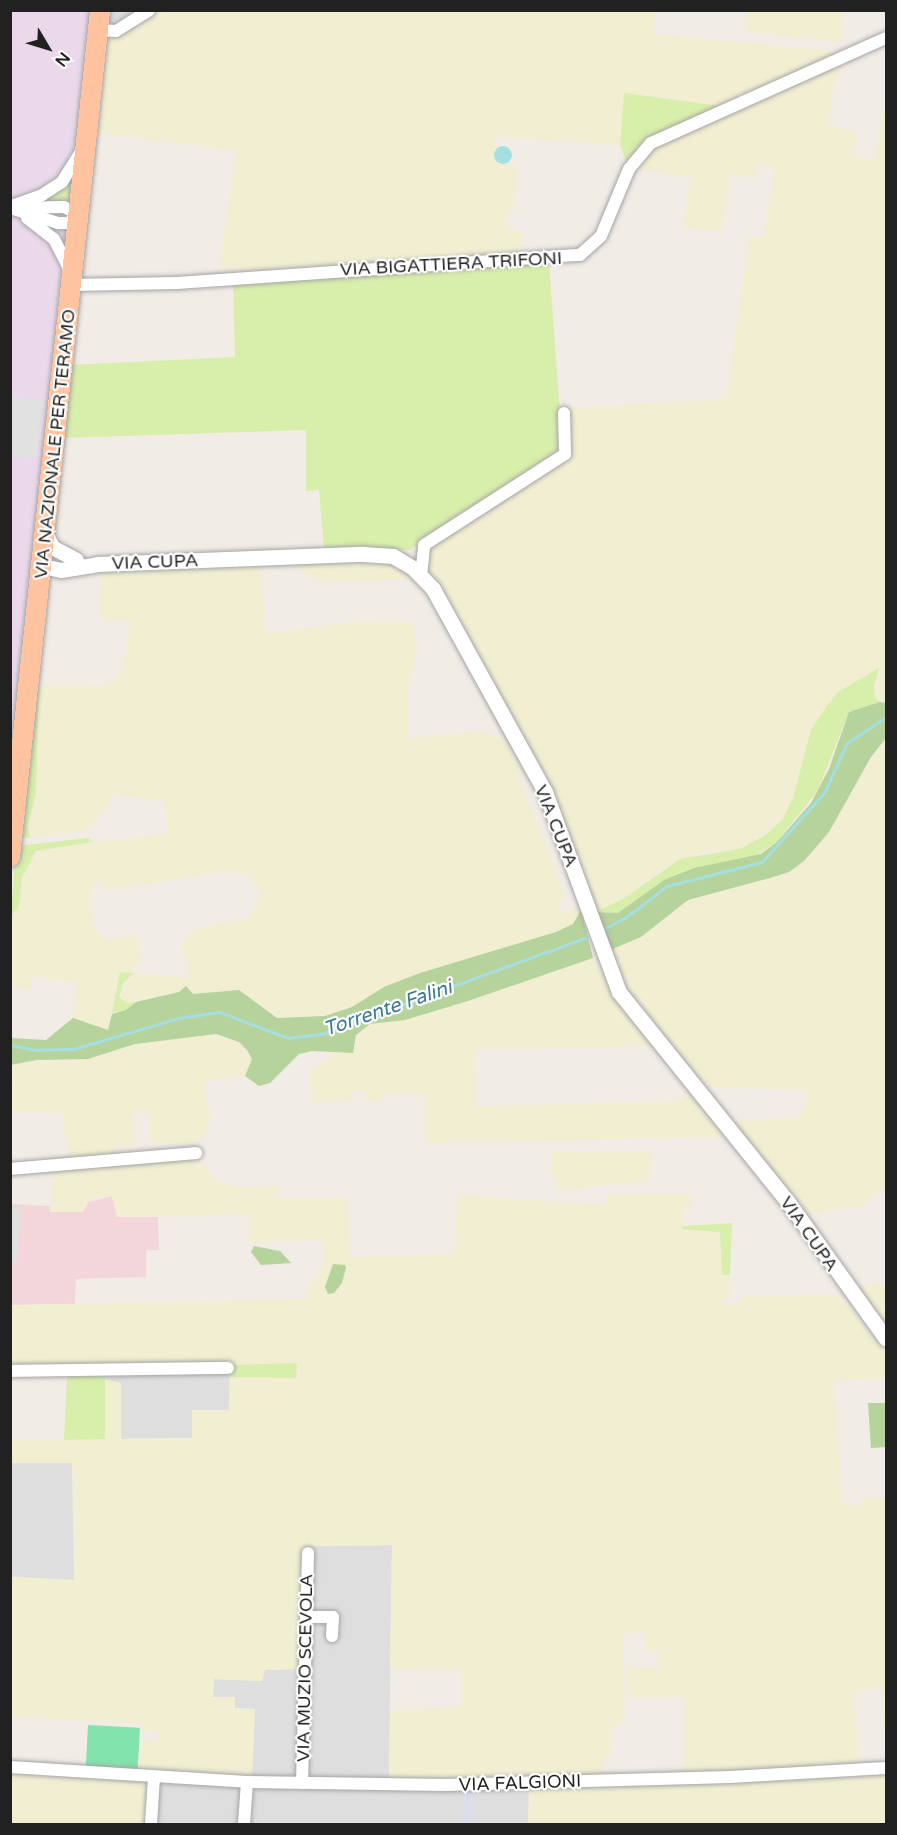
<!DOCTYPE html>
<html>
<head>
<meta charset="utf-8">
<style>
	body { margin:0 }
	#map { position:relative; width:897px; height:1835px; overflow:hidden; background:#f2ece7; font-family:"Varela Round",sans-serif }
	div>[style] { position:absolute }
	.residential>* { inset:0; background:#dfdede }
	.commercial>* { inset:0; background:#f3d6da }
	.industrial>* { inset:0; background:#ebd9eb }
	.farmland>* { inset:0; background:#f1eed2 }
	.grass>* { inset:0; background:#d8eeab }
	.forest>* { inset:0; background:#b5d39a }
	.pitch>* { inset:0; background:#82e4ac; transform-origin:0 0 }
	.parking>* { inset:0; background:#e1e1e1; transform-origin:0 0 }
	.plaza>* { inset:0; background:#dbdee8 }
	.water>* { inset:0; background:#a6dfe1 }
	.round { border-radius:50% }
	.stream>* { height:3px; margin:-1.5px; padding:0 1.5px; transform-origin:1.5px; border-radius:1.5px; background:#a6dfe1 }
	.roads { filter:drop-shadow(0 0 2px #a5a5a5) drop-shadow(0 0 2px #a5a5a5) }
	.minor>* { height:12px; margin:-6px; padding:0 6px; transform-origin:6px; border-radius:6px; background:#fff }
	.tertiary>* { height:15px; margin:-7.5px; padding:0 7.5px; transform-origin:7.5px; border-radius:7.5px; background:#fff }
	.primary>* { height:20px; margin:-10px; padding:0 10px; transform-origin:10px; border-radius:10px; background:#ffc49f }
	span { translate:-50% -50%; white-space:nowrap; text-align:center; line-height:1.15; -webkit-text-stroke:4.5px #fff; paint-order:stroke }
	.street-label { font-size:18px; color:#212121 }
	.water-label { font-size:20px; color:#3c7a97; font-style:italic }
	.frame { position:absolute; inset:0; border:12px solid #212121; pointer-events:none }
	.north { position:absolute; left:18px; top:18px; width:60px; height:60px; -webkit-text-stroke:4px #fff; paint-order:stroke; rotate:128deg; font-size:16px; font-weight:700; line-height:24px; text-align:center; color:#212121 }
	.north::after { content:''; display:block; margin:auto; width:21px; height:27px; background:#212121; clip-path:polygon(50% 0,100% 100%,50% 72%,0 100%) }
</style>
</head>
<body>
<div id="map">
	<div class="residential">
		<div style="clip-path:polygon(106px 11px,144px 11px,115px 28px,104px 28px)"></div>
		<div style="clip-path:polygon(230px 1365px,229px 1410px,192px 1438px,120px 1439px,121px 1383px,109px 1383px,102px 1375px)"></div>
		<div style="clip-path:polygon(11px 1463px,72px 1463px,74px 1580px,12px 1577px,11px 1581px)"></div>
		<div style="clip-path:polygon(392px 1545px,389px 1779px,252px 1776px,255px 1709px,235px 1708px,235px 1697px,213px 1697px,214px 1679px,262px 1681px,265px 1670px,302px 1669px,305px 1546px)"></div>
		<div style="clip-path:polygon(150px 1779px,529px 1788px,528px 1824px,148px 1824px)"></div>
	</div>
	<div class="commercial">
		<div style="clip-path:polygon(112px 1196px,117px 1217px,158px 1217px,159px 1250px,146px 1250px,146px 1277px,76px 1279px,75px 1304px,11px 1305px,10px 1204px,50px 1206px,50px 1212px)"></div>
	</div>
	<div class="industrial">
		<div style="clip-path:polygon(11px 11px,95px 11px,15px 759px,11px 759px)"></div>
	</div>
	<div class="farmland">
		<div style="clip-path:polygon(149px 11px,656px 11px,654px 34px,835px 51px,835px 54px,721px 106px,624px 93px,620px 145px,495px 137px,495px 162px,508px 167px,518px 163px,514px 210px,506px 212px,507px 230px,522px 231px,520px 256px,219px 270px,236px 150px,95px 133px,106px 37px)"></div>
		<div style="clip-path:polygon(746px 11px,843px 11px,841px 42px,747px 32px)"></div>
		<div style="clip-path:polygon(838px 64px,828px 125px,857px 132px,853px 155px,874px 160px,886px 99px,886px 703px,875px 697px,879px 669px,837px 692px,811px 730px,793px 798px,782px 820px,767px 834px,740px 849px,700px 853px,667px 866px,623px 899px,596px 912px,550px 785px,418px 553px,558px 460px,566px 408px,726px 399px,749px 237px,763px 237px,774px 170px,764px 164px,756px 169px,755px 178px,731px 174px,721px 232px,682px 227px,691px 177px,634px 169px,651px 148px)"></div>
		<div style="clip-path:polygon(384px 561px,408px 574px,405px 579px,320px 582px,287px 563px)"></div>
		<div style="clip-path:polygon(evenodd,261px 563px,265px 633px,363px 621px,412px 622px,418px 651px,408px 688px,407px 738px,480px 731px,501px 737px,518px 764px,520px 781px,553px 862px,564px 897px,558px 910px,563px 913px,579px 907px,581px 910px,573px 924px,556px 932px,420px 973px,352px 1007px,325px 1016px,277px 1018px,238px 990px,193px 994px,179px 992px,127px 1003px,120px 1000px,120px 991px,134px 973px,120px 972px,108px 1030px,73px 1018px,77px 981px,33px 977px,31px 989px,11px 986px,11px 915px,19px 907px,26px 865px,44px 848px,168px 834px,164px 801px,114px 794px,107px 810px,85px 831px,30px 838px,28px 826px,36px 793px,39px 686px,106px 685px,118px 676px,128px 645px,129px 620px,99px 621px,101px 569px,261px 563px,230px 871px,250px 877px,259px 892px,258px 901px,247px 919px,196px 928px,185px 937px,180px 953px,187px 962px,187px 978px,134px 973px,140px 959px,138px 936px,105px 940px,95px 927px,90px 906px,91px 889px,97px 881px,107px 890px,230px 871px)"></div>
		<div style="clip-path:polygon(886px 738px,886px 1191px,876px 1192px,864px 1206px,801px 1214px,732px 1122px,800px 1117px,800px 1110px,806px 1109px,807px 1090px,703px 1087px,651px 1024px,621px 981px,610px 950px,640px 937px,688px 900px,789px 872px,804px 861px)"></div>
		<div style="clip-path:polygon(593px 958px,606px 983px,651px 1046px,475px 1050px,476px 1106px,675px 1101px,692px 1095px,725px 1137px,426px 1143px,425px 1094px,382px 1094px,382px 1101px,365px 1100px,365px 1091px,354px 1091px,353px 1100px,311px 1103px,310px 1070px,334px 1054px,353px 1053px,356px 1035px,370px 1024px,405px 1020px)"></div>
		<div style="clip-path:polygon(203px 1033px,239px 1042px,252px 1059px,245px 1076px,208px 1080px,204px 1087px,211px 1119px,205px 1135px,197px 1141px,185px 1145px,154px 1142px,149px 1137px,149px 1114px,133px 1111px,134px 1147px,115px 1147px,116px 1159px,72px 1161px,63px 1132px,63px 1113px,11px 1111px,13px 1063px,88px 1059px,135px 1044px)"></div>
		<div style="clip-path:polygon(552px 1152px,652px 1152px,650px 1181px,559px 1190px,552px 1175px)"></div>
		<div style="clip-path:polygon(196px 1157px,219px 1182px,244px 1187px,280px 1186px,278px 1198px,348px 1198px,350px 1257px,454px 1254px,457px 1195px,606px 1205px,609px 1194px,691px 1194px,692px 1207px,683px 1207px,682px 1229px,721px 1232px,722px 1275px,730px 1275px,731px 1297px,723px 1298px,723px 1306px,739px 1304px,739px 1297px,837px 1294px,886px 1353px,886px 1378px,834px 1380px,842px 1502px,854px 1506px,866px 1498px,886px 1498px,886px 1753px,881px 1688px,853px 1692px,860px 1764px,683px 1771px,683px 1697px,629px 1698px,628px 1667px,657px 1668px,658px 1651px,645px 1650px,645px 1633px,624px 1633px,625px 1718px,610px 1731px,611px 1756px,603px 1758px,604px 1775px,389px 1779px,390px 1711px,461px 1706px,461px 1670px,390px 1669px,392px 1545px,305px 1546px,302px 1669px,265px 1670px,262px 1681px,214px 1679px,213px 1697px,235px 1697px,235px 1708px,255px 1709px,252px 1776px,139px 1771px,142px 1740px,158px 1741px,159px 1731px,142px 1731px,143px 1724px,11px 1716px,10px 1581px,12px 1577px,74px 1580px,75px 1541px,72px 1463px,11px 1463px,11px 1440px,104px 1439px,105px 1379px,121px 1383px,121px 1439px,192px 1438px,192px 1410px,229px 1410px,230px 1377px,296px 1377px,297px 1363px,11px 1369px,11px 1305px,306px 1299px,307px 1287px,322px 1270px,324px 1252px,319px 1240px,250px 1243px,249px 1214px,117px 1217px,112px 1196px,91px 1198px,83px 1212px,50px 1212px,52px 1170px)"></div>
		<div style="clip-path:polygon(886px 1283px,886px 1331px,851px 1287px)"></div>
		<div style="clip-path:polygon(10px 1771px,150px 1779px,148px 1824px,11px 1824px)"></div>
		<div style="clip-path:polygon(886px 1773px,886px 1824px,528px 1824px,529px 1788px)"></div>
	</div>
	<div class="grass">
		<div style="clip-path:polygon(624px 93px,721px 106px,656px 136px,626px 161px,620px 145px)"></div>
		<div style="clip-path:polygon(74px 178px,72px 205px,33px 205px,54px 196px)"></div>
		<div style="clip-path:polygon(549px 263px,560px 414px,558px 450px,410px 550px,324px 549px,319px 490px,306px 491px,306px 430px,61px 438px,69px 365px,235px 357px,233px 281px)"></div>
		<div style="clip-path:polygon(879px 668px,874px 686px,875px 697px,880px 702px,849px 712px,818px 790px,777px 842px,751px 859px,694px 868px,664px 880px,618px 913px,596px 912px,623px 899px,680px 859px,740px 849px,767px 834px,782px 820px,793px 798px,811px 730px,826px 707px,838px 692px)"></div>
		<div style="clip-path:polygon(35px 686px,39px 686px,36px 793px,28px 826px,30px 838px,18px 838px)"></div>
		<div style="clip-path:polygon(88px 838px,93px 842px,36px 851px,22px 878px,19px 907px,11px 915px,16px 846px)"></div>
		<div style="clip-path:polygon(120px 972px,134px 973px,123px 983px,119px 997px,127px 1003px,136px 1002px,126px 1010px,112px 1013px)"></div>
		<div style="clip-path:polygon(732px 1223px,730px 1275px,722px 1275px,720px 1232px,682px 1229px,682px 1226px)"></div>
		<div style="clip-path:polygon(297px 1363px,296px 1378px,230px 1377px,230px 1365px)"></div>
		<div style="clip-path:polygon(67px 1375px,102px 1375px,105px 1379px,105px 1439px,64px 1440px)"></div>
	</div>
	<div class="forest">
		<div style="clip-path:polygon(880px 702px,886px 703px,886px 738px,871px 757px,829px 832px,804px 861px,789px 872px,770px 878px,688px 900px,641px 937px,610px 950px,596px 912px,618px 913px,664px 880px,694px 868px,761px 854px,777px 842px,811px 803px,829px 769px,849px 712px)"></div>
		<div style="clip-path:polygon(581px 910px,593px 958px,468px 1001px,405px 1020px,370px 1024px,356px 1035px,353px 1053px,312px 1051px,299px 1054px,270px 1083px,259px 1086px,245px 1076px,252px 1059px,247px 1050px,239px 1042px,216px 1034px,135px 1044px,88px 1059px,37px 1060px,11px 1065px,10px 1038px,46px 1040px,73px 1018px,108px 1030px,112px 1014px,126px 1010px,136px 1002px,179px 992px,186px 986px,193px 994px,239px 990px,277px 1018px,325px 1016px,352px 1007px,384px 987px,420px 973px,556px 932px,573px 924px)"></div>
		<div style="clip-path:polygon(254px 1246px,280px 1251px,291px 1263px,261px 1265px,251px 1252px)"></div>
		<div style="clip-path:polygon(333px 1264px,345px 1265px,346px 1268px,342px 1283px,334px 1293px,328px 1294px,325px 1287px)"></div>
		<div style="clip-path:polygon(868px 1403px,886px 1403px,886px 1447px,871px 1448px)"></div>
	</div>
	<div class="pitch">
		<div style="left:88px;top:1725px;width:52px;height:42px;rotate:3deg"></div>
	</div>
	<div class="parking">
		<div style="clip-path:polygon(11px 397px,43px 400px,36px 459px,11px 456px)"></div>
		<div style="left:10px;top:1208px;width:11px;height:54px;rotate:5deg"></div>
	</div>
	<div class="plaza">
		<div style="clip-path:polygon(464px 1790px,473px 1790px,473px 1824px,462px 1824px)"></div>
	</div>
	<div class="water">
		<div class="round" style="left:494px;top:146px;width:18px;height:18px"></div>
	</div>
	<div class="stream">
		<div style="left:602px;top:930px;width:26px;rotate:-28deg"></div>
		<div style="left:625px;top:918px;width:53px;rotate:-37.3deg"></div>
		<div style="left:667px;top:886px;width:98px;rotate:-14.2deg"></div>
		<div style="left:762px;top:862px;width:93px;rotate:-48.1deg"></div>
		<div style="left:824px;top:793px;width:55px;rotate:-65.3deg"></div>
		<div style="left:847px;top:743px;width:47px;rotate:-33.7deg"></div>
		<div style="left:10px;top:1045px;width:25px;rotate:11deg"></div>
		<div style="left:35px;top:1050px;width:38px;rotate:-2deg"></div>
		<div style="left:73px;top:1049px;width:110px;rotate:-16.3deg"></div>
		<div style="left:179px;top:1018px;width:40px;rotate:-8.5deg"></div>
		<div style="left:219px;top:1012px;width:74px;rotate:20.6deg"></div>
		<div style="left:288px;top:1038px;width:34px;rotate:-7deg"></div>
		<div style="left:322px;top:1034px;width:282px;rotate:-20.1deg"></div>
	</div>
	<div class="roads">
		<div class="minor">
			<div style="left:98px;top:30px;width:18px;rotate:3deg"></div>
			<div style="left:116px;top:31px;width:39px;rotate:-32deg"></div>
			<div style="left:12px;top:206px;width:32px;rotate:-20deg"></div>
			<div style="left:42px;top:195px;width:24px;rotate:-33deg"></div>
			<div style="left:62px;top:182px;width:34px;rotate:-58deg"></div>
			<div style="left:10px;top:208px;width:54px;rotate:-1.1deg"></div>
			<div style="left:64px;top:207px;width:17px;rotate:28deg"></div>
			<div style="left:79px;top:215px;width:14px;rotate:144deg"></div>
			<div style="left:68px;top:223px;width:10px;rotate:180deg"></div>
			<div style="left:58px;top:223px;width:50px;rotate:-162.6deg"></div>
			<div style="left:27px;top:218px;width:34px;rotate:38deg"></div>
			<div style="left:54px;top:239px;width:36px;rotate:63deg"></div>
			<div style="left:71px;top:285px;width:106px;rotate:-1.1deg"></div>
			<div style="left:177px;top:283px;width:404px;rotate:-4deg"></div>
			<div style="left:580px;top:255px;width:28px;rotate:-42deg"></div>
			<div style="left:601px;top:236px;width:73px;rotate:-67.3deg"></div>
			<div style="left:629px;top:169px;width:34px;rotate:-50deg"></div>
			<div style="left:651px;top:143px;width:257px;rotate:-24.1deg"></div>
			<div style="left:421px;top:576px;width:31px;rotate:-84deg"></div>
			<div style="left:424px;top:545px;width:168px;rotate:-32.8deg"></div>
			<div style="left:565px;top:454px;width:41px;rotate:-91.4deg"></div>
			<div style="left:10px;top:1169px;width:187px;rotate:-4.9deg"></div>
			<div style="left:10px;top:1371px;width:218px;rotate:-0.8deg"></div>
			<div style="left:306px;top:1617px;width:27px"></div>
			<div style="left:333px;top:1617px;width:19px;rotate:93deg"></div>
			<div style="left:10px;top:1767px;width:237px;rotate:3.6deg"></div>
			<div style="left:247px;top:1782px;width:198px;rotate:0.9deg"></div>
			<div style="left:445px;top:1785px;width:285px;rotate:-1.6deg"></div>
			<div style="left:730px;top:1777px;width:156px;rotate:-3.3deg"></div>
			<div style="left:302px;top:1783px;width:230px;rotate:-88.5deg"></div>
			<div style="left:151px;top:1824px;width:47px;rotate:-86.3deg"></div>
			<div style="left:244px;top:1824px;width:42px;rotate:-85.9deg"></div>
		</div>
		<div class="tertiary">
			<div style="left:45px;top:533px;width:16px;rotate:63deg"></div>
			<div style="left:52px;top:547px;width:27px;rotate:28deg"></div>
			<div style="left:42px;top:566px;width:19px;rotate:12deg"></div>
			<div style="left:61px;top:570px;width:36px;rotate:-9deg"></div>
			<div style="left:97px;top:564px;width:266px;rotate:-2.2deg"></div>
			<div style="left:363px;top:554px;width:30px;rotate:4deg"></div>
			<div style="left:393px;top:556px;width:23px;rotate:31deg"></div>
			<div style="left:413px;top:568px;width:29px;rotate:46deg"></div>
			<div style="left:433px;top:589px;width:232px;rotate:61.1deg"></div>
			<div style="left:545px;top:792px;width:213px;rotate:69.7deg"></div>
			<div style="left:619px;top:992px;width:270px;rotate:51.2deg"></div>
			<div style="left:788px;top:1202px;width:168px;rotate:54.4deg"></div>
		</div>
		<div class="primary">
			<div style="left:10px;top:857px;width:852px;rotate:-83.93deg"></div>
		</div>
	</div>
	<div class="street-label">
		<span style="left:451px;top:264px;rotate:-3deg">VIA BIGATTIERA TRIFONI</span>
		<span style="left:55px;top:444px;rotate:-84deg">VIA NAZIONALE PER TERAMO</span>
		<span style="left:155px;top:562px;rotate:-2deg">VIA CUPA</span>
		<span style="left:556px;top:826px;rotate:68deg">VIA CUPA</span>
		<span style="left:809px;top:1234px;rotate:55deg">VIA CUPA</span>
		<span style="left:305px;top:1668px;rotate:-89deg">VIA MUZIO SCEVOLA</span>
		<span style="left:520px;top:1783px;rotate:-2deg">VIA FALGIONI</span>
	</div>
	<div class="water-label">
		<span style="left:388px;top:1009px;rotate:-19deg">Torrente Falini</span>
	</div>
	<div class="frame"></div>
	<div class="north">N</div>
</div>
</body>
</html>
